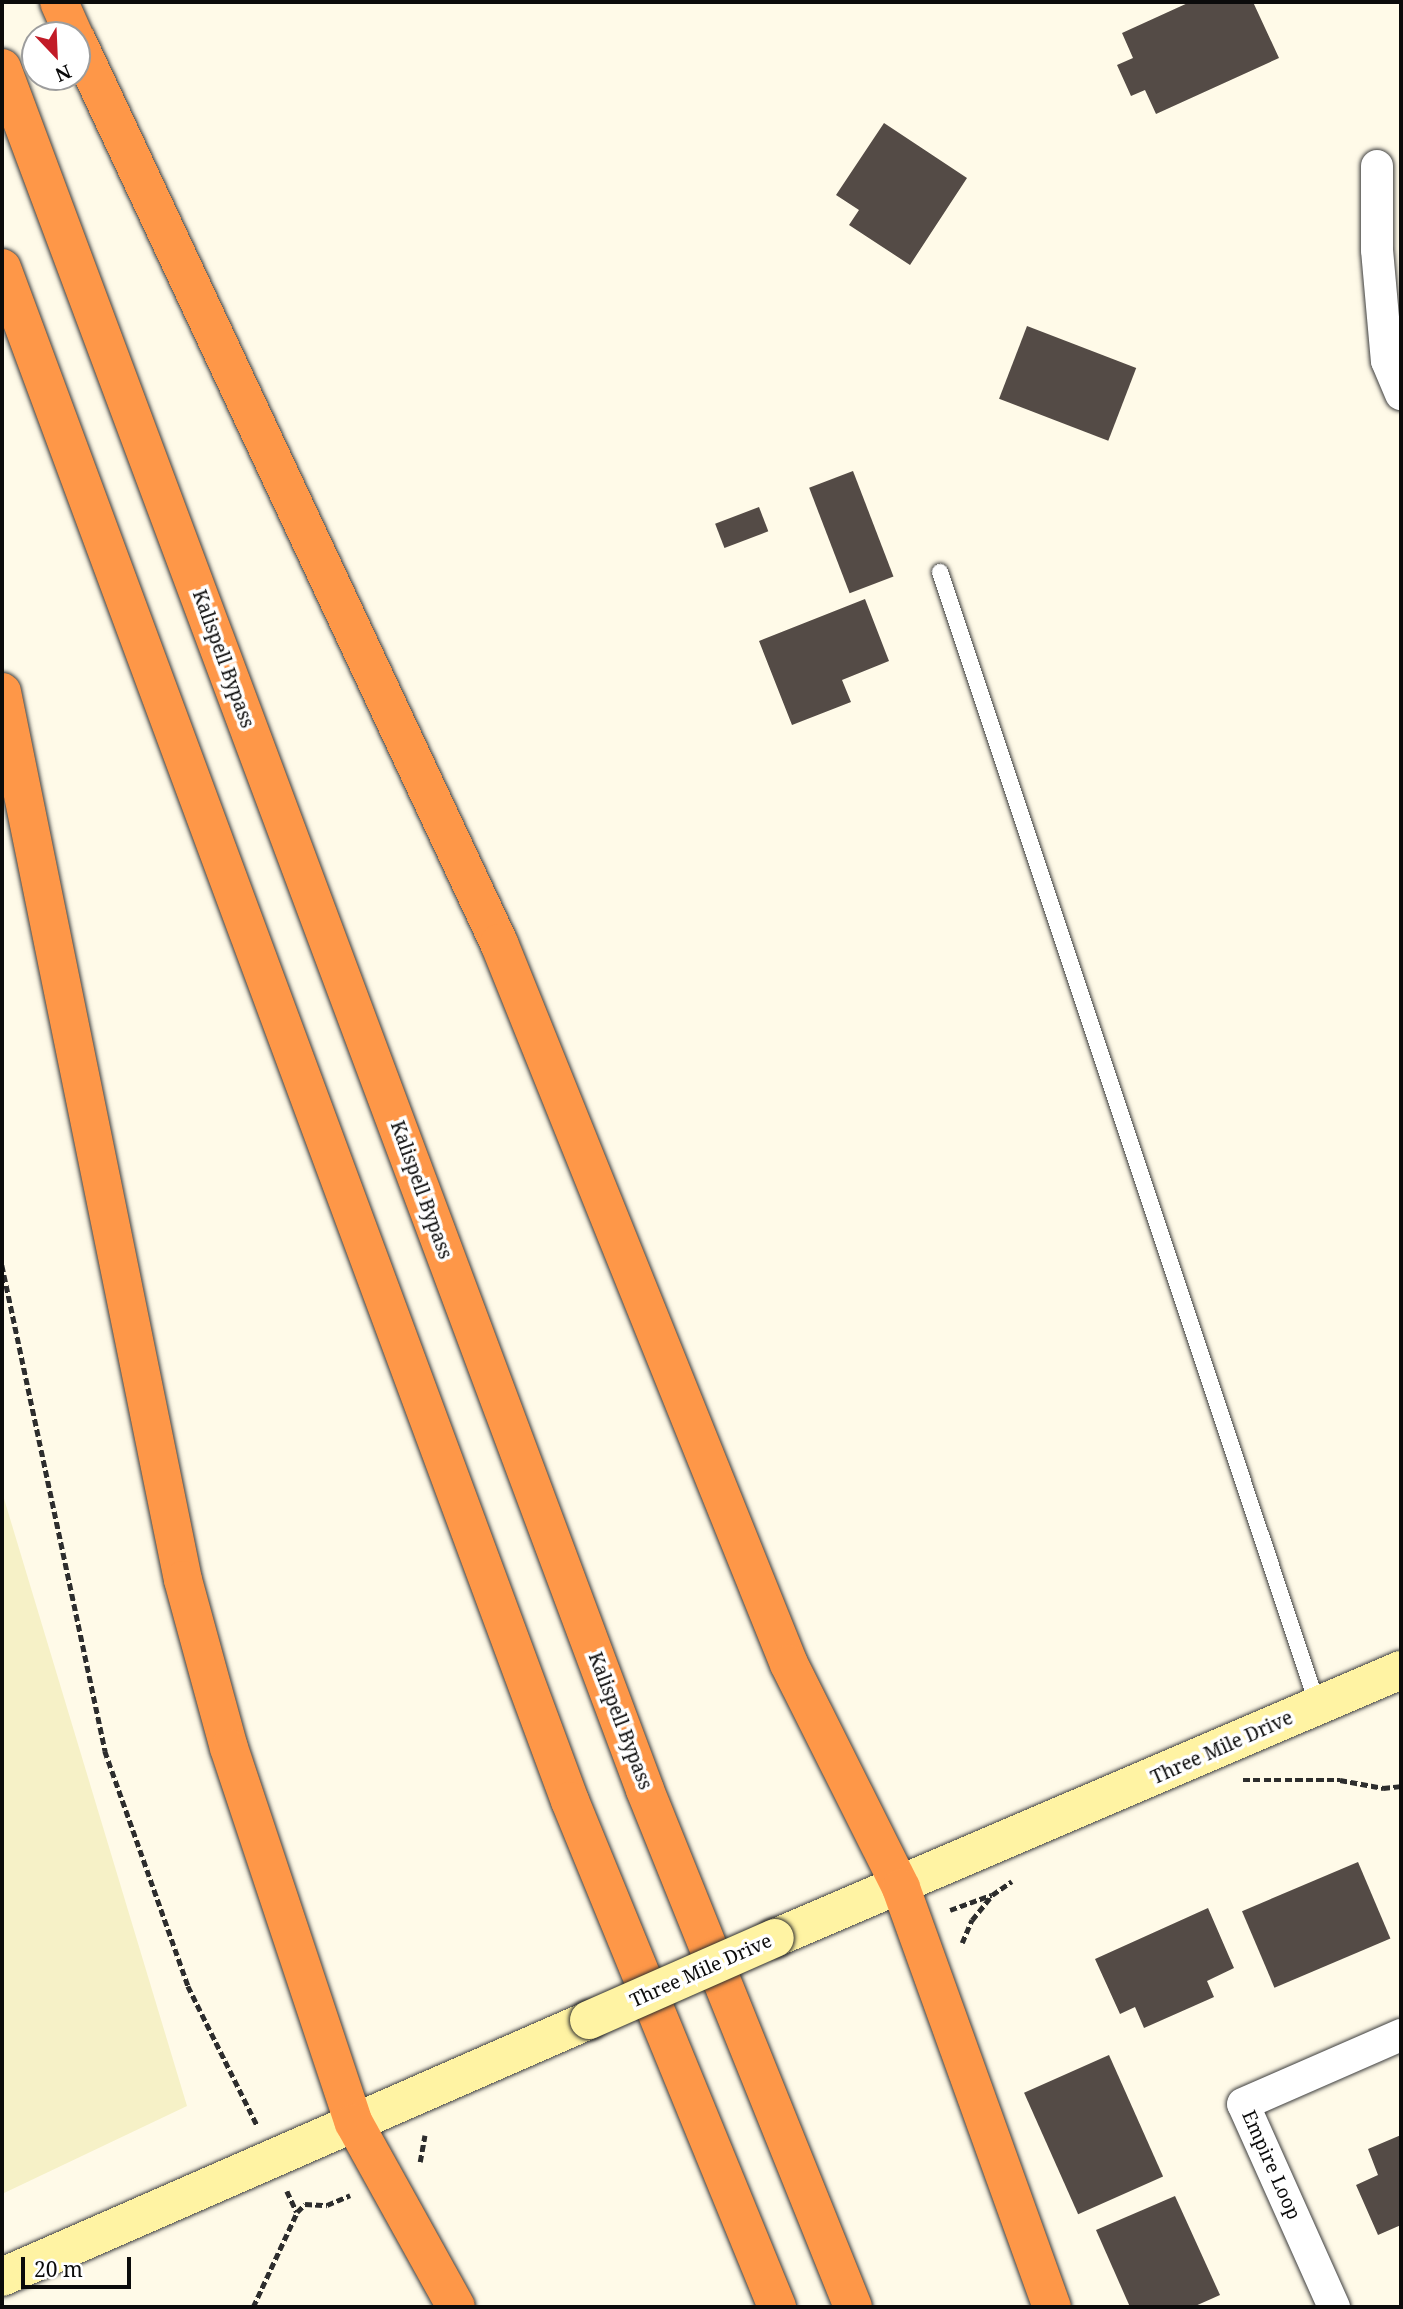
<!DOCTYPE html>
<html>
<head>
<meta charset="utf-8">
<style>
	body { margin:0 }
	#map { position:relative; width:1403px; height:2309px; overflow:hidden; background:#fffae8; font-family:"Noto Serif",serif }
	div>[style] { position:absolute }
	.farmland>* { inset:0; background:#f6f1c7 }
	.building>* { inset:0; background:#544b46; transform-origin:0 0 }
	.path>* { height:4.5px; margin-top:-2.25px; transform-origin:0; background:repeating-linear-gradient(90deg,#2d2d2d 0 7px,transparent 0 10.5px) }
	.roads { filter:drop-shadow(0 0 2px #3e3e3e) drop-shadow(0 0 2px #3e3e3e) }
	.lane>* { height:16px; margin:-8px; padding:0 8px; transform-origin:8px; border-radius:8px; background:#fff }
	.street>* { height:32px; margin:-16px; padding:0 16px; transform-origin:16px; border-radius:16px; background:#fff }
	.secondary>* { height:38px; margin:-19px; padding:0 19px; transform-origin:19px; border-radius:19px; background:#fff3a3 }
	.highway>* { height:38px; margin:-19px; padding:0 19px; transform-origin:19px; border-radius:19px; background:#fe9748 }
	.bridges { filter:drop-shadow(0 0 2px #2d2d2d) drop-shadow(0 0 2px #2d2d2d) }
	.secondary-bridge>* { height:38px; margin:-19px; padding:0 19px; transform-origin:19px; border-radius:19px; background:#fff3a3 }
	span { translate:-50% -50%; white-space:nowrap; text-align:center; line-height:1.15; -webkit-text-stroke:7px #fff; paint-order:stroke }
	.street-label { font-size:19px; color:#0b0b0b }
	.frame { position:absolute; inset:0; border:4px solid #0b0b0b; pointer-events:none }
	.north { position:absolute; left:21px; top:21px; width:70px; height:70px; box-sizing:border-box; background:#fff; border:2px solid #9d9d9d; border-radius:50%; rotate:157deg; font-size:19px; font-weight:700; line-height:28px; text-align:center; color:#0b0b0b }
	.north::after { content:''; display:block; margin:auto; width:24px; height:32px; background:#c21b27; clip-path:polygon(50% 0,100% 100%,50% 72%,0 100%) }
	.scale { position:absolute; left:21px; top:2257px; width:110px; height:32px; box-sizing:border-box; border:4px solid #0b0b0b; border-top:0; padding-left:9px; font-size:21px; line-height:24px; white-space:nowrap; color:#0b0b0b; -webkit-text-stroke:5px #fff; paint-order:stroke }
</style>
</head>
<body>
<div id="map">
	<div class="farmland">
		<div style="clip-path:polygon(2px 1492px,187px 2106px,2px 2194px)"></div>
	</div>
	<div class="building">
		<div style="clip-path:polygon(1190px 2px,1253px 2px,1279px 58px,1156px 114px,1145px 90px,1131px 96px,1117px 65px,1133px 58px,1122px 33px)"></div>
		<div style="clip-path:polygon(884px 123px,967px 178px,910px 265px,849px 225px,859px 210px,836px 195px)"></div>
		<div style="left:1027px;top:326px;width:117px;height:78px;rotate:21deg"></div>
		<div style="left:853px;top:471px;width:113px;height:47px;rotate:69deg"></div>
		<div style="left:759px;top:507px;width:26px;height:47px;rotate:69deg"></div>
		<div style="clip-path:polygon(865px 599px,889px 661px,842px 680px,851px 702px,792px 725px,759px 641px)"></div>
		<div style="left:1358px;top:1862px;width:83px;height:126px;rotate:67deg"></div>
		<div style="clip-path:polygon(1208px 1908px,1234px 1968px,1207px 1981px,1214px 1997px,1144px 2028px,1135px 2007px,1120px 2014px,1095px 1959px)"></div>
		<div style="left:1109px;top:2055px;width:133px;height:93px;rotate:66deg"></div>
		<div style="clip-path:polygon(1401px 2135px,1401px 2225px,1378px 2235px,1356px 2185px,1378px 2175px,1368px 2149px)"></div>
		<div style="clip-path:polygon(1175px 2196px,1220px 2295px,1193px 2307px,1130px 2307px,1096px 2230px)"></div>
	</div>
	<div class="path">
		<div style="left:2px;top:1265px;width:497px;rotate:78deg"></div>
		<div style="left:105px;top:1751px;width:249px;rotate:70.5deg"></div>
		<div style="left:188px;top:1986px;width:155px;rotate:63.6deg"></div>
		<div style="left:1243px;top:1780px;width:97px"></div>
		<div style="left:1340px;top:1780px;width:44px;rotate:10.5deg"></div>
		<div style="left:1383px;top:1788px;width:18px;rotate:-6deg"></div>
		<div style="left:950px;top:1910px;width:44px;rotate:-20.1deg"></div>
		<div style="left:962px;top:1943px;width:25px;rotate:-67deg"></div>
		<div style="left:972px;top:1920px;width:32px;rotate:-51deg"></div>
		<div style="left:992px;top:1895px;width:24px;rotate:-35deg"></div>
		<div style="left:420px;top:2162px;width:27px;rotate:-80deg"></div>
		<div style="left:287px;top:2191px;width:23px;rotate:65deg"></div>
		<div style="left:253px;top:2307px;width:105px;rotate:-65.1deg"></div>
		<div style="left:297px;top:2212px;width:11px;rotate:-45deg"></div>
		<div style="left:305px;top:2204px;width:22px;rotate:3deg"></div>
		<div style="left:327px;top:2205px;width:25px;rotate:-23deg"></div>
	</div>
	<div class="roads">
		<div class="lane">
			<div style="left:940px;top:572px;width:1195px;rotate:71.57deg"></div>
		</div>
		<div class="street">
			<div style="left:1377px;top:166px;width:84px;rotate:90deg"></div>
			<div style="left:1377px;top:250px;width:111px;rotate:84.9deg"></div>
			<div style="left:1387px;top:361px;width:36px;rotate:67deg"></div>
			<div style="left:1334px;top:2307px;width:222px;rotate:-114.1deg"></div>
			<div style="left:1243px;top:2104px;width:172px;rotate:-23.6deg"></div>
		</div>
		<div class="secondary">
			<div style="left:775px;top:1938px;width:681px;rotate:-23.18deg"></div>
			<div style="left:2px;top:2277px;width:641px;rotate:-23.64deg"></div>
		</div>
		<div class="highway">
			<div style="left:59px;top:2px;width:36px;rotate:66deg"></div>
			<div style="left:77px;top:41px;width:996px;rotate:64.93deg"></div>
			<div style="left:499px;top:943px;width:777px;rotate:68.09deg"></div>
			<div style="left:789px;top:1664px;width:250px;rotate:63.4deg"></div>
			<div style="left:901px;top:1888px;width:445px;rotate:70.2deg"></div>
			<div style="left:2px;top:68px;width:1838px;rotate:69.52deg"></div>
			<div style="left:645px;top:1790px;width:557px;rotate:68.08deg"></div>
			<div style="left:2px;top:268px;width:1635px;rotate:69.67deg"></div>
			<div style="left:570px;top:1801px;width:547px;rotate:67.75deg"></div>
			<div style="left:2px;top:692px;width:906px;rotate:78.48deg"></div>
			<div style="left:183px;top:1580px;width:174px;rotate:74.7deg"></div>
			<div style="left:229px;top:1748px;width:395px;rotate:71.6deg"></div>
			<div style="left:354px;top:2123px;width:210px;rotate:61deg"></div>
		</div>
	</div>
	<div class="bridges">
		<div class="secondary-bridge">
			<div style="left:589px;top:2020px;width:203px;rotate:-23.8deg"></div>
		</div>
	</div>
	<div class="street-label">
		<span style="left:223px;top:659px;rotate:70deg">Kalispell Bypass</span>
		<span style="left:421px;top:1190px;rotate:70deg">Kalispell Bypass</span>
		<span style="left:620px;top:1721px;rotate:69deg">Kalispell Bypass</span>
		<span style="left:1222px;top:1748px;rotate:-24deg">Three Mile Drive</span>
		<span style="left:701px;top:1971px;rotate:-24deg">Three Mile Drive</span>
		<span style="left:1271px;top:2165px;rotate:66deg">Empire Loop</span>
	</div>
	<div class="frame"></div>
	<div class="north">N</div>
	<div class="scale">20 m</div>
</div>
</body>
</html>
